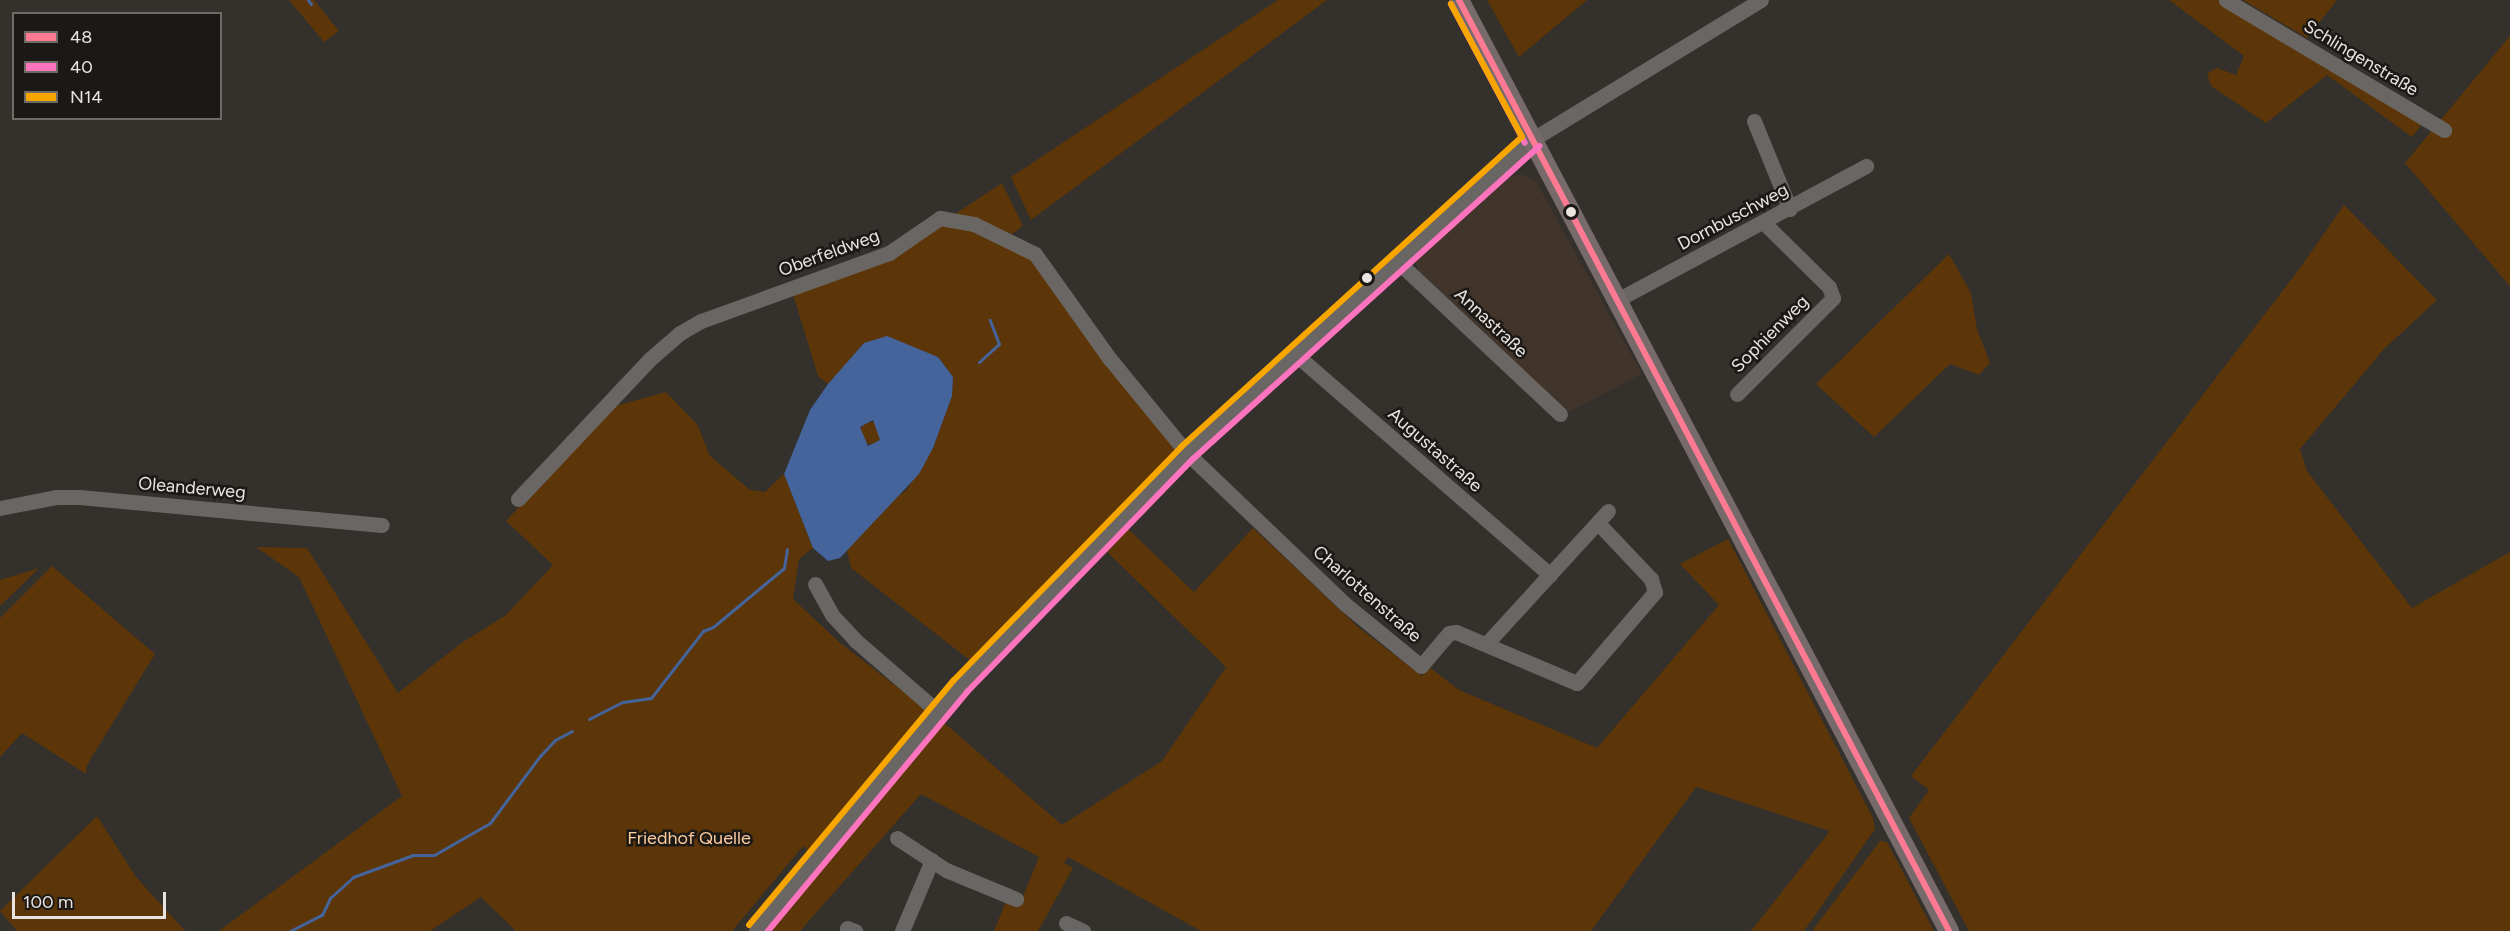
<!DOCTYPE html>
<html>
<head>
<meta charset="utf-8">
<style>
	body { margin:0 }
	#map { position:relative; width:2510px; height:931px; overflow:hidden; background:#34302c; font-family:Figtree,sans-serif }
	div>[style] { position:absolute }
	.built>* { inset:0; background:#41352b }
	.green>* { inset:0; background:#5c3608 }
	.round { border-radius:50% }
	.water>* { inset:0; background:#44649b }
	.stream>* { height:3px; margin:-1.5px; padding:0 1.5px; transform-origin:1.5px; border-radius:1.5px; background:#44649b }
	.minor>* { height:15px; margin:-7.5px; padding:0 7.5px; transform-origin:7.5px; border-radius:7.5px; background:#696663 }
	.major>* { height:20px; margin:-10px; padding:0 10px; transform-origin:10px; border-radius:10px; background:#776a6a }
	.bus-1>* { height:6px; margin:-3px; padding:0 3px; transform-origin:3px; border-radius:3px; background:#fe7a93 }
	.bus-2>* { height:6px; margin:-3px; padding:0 3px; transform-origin:3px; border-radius:3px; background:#fc73be }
	.bus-3>* { height:6px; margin:-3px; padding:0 3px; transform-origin:3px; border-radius:3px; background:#f7a600 }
	.dots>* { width:16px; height:16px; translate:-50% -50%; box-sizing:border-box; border:3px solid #1c1815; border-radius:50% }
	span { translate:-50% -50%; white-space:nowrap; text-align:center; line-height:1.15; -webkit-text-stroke:5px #1c1815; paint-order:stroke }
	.street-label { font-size:18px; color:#e9e4df }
	.park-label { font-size:18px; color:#fccb9e }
	.legend { position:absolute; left:12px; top:12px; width:210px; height:108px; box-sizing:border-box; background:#1c1815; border:2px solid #6e6a66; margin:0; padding:8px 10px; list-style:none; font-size:18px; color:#e9e4df }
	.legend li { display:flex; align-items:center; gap:12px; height:30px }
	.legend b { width:30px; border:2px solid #6e6a66 }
	.scale { position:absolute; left:12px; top:892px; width:154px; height:27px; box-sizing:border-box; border:3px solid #e9e4df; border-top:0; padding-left:8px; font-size:18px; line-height:21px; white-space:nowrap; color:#e9e4df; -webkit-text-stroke:4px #1c1815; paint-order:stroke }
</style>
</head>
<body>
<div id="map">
	<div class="built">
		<div style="clip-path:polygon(1521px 174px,1536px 181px,1642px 374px,1567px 413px,1419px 271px,1415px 261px,1416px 255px,1482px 192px,1501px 179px)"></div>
	</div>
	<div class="green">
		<div style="clip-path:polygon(289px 0,314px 0,339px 31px,324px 42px)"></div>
		<div style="clip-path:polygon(1278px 0,1327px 0,1031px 220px,1011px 177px)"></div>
		<div style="clip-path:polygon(1487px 0,1587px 0,1519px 57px)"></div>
		<div style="clip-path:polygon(2169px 0,2219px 0,2423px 123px,2412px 137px,2327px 75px,2266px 123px,2211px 86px,2207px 73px,2217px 68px,2236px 75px,2244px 56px)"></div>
		<div style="clip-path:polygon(2243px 0,2337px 0,2307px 38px)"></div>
		<div style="clip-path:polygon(2510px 36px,2510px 286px,2405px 163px)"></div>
		<div style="clip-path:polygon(1002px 183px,1023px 226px,1012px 234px,955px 214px)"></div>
		<div style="clip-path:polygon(2344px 205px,2437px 300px,2384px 349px,2300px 449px,2307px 471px,2412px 608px,2510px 552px,2510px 931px,1969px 931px,1909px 818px,1929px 790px,1911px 776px,2300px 268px)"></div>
		<div style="clip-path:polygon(945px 224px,974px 229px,1034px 258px,1178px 451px,971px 661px,851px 568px,847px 551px,887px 504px,906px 491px,933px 448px,952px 396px,953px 377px,938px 357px,864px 343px,828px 384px,818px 376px,792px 291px,876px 258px,883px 264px)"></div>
		<div style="clip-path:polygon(1949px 254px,1971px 293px,1977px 329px,1990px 363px,1979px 375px,1950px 364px,1874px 437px,1816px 384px)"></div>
		<div style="clip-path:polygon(666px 392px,697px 424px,710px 456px,750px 490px,765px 492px,784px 474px,813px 548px,799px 559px,793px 599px,839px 642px,928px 711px,899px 748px,810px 852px,803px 846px,732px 931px,516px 931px,481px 897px,430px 931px,219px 931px,402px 796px,299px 577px,256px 547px,307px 548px,398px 693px,460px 644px,506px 615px,553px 565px,506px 521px,612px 407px)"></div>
		<div class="round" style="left:860px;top:422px;width:22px;height:22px"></div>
		<div style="clip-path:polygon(1126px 527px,1194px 592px,1253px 528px,1358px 627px,1422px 676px,1429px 667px,1459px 690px,1597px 748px,1719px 605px,1680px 564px,1728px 539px,1873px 818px,1875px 829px,1804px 931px,1751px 931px,1830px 831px,1696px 787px,1591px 931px,1201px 931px,1068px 857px,1064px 863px,1073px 868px,1038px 931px,994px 931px,1007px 899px,1020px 904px,1039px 857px,921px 794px,800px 931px,768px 931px,942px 721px,1062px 825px,1162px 761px,1226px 667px,1105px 550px)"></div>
		<div style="clip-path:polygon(52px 566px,155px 654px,87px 765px,86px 774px,22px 733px,0 757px,0 618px)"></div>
		<div style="clip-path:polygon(39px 568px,0 606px,0 580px)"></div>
		<div style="clip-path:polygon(97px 816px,136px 877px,185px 931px,17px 931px,0 911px)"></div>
		<div style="clip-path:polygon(1880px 841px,1887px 842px,1934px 931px,1812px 931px)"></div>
	</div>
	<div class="water">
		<div style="clip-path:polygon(evenodd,887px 336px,938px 357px,953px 377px,952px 396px,933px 448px,919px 474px,840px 558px,828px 561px,813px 548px,784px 474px,810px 410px,828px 384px,864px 343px,887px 336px,873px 420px,880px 440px,868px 446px,860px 427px,873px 420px)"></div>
	</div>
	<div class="stream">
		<div style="left:308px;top:0;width:5px;rotate:53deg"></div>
		<div style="left:979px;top:362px;width:27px;rotate:-42deg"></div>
		<div style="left:999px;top:344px;width:26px;rotate:-111deg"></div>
		<div style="left:589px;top:719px;width:38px;rotate:-27deg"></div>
		<div style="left:623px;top:702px;width:28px;rotate:-8deg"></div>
		<div style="left:651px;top:698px;width:85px;rotate:-52.2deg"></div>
		<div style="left:703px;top:631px;width:11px;rotate:-22deg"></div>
		<div style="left:713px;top:627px;width:92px;rotate:-39.7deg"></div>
		<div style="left:784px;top:568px;width:19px;rotate:-81deg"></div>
		<div style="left:290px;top:931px;width:36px;rotate:-27deg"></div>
		<div style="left:322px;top:915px;width:19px;rotate:-65deg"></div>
		<div style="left:330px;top:898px;width:31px;rotate:-42deg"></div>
		<div style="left:353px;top:877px;width:64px;rotate:-20.1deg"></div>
		<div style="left:413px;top:855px;width:21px"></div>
		<div style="left:434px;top:855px;width:64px;rotate:-29.7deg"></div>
		<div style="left:490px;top:823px;width:84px;rotate:-53.3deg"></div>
		<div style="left:540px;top:756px;width:22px;rotate:-47deg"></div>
		<div style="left:555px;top:740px;width:19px;rotate:-28deg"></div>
	</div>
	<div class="minor">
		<div style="left:2226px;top:0;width:254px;rotate:30.8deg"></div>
		<div style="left:1754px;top:121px;width:95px;rotate:67.8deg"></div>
		<div style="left:1396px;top:260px;width:225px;rotate:43.2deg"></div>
		<div style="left:1617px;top:300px;width:283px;rotate:-28.3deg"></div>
		<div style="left:1294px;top:353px;width:339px;rotate:40.9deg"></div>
		<div style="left:1737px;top:394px;width:136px;rotate:-45deg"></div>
		<div style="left:1833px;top:298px;width:12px;rotate:-110deg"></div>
		<div style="left:1829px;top:287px;width:91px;rotate:-135.4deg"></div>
		<div style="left:518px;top:499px;width:192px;rotate:-46.7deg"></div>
		<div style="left:650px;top:359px;width:40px;rotate:-41deg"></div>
		<div style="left:680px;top:333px;width:24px;rotate:-30deg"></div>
		<div style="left:701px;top:321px;width:200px;rotate:-19.9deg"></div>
		<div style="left:889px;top:253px;width:62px;rotate:-34.5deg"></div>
		<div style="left:940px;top:218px;width:35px;rotate:10deg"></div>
		<div style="left:974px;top:224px;width:68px;rotate:26.2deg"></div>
		<div style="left:1035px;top:254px;width:129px;rotate:54.5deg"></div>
		<div style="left:1110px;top:359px;width:122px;rotate:50.7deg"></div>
		<div style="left:1187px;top:453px;width:219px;rotate:43.7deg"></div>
		<div style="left:1345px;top:604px;width:98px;rotate:39.2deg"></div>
		<div style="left:1421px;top:666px;width:43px;rotate:-49.7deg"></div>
		<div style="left:1449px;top:633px;width:7px;rotate:-8deg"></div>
		<div style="left:1456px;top:632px;width:131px;rotate:22.9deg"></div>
		<div style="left:1577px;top:683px;width:120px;rotate:-49.4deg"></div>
		<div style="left:1655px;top:592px;width:14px;rotate:-107deg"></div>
		<div style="left:1651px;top:579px;width:77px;rotate:-133.4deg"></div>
		<div style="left:0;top:508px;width:57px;rotate:-11.1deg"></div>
		<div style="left:56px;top:497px;width:23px"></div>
		<div style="left:79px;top:497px;width:304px;rotate:5.3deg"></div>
		<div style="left:815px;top:584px;width:35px;rotate:61deg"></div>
		<div style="left:832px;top:615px;width:34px;rotate:47deg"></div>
		<div style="left:855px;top:640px;width:110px;rotate:40.9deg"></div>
		<div style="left:1487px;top:643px;width:179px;rotate:-47.5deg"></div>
		<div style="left:897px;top:838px;width:59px;rotate:33.1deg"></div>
		<div style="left:946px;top:870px;width:76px;rotate:22.5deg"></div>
		<div style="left:1066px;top:923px;width:19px;rotate:25deg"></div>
		<div style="left:847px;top:928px;width:9px;rotate:21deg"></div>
		<div style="left:756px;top:931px;width:319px;rotate:-50.2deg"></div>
		<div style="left:960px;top:686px;width:350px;rotate:-45.6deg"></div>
		<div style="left:1205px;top:436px;width:442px;rotate:-42.2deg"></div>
		<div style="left:1533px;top:139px;width:267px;rotate:-31.4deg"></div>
		<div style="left:902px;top:931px;width:77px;rotate:-67.1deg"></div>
	</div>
	<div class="major">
		<div style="left:1459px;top:0;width:1052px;rotate:62.24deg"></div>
	</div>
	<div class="bus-1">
		<div style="left:1459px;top:0;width:1052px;rotate:62.24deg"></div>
	</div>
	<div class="bus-2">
		<div style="left:1451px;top:4px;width:157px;rotate:62deg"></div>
		<div style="left:768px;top:931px;width:311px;rotate:-50.2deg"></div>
		<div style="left:967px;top:692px;width:325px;rotate:-45.9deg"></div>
		<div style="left:1193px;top:459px;width:467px;rotate:-42.1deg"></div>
	</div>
	<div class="bus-3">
		<div style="left:749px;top:925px;width:319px;rotate:-50.1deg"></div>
		<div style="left:954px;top:680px;width:325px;rotate:-45.7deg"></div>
		<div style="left:1181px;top:447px;width:461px;rotate:-42.3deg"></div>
		<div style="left:1522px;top:137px;width:151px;rotate:-118.1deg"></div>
	</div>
	<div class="dots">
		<div style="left:1571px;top:212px;background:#e9e4df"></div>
		<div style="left:1367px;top:278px;background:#e9e4df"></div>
	</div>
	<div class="street-label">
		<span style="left:2361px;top:58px;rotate:31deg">Schlingenstraße</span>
		<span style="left:1733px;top:217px;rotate:-28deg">Dornbuschweg</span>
		<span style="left:829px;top:253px;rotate:-20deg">Oberfeldweg</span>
		<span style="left:1491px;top:323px;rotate:43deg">Annastraße</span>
		<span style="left:1770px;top:334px;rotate:-45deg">Sophienweg</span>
		<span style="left:1435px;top:450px;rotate:41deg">Augustastraße</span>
		<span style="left:192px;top:488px;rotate:5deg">Oleanderweg</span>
		<span style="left:1367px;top:594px;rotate:41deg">Charlottenstraße</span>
	</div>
	<div class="park-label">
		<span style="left:689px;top:838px">Friedhof Quelle</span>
	</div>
	<ul class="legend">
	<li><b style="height:8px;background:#fe7a93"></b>48</li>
	<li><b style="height:8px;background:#fc73be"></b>40</li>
	<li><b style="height:8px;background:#f7a600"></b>N14</li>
	</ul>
	<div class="scale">100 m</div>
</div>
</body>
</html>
